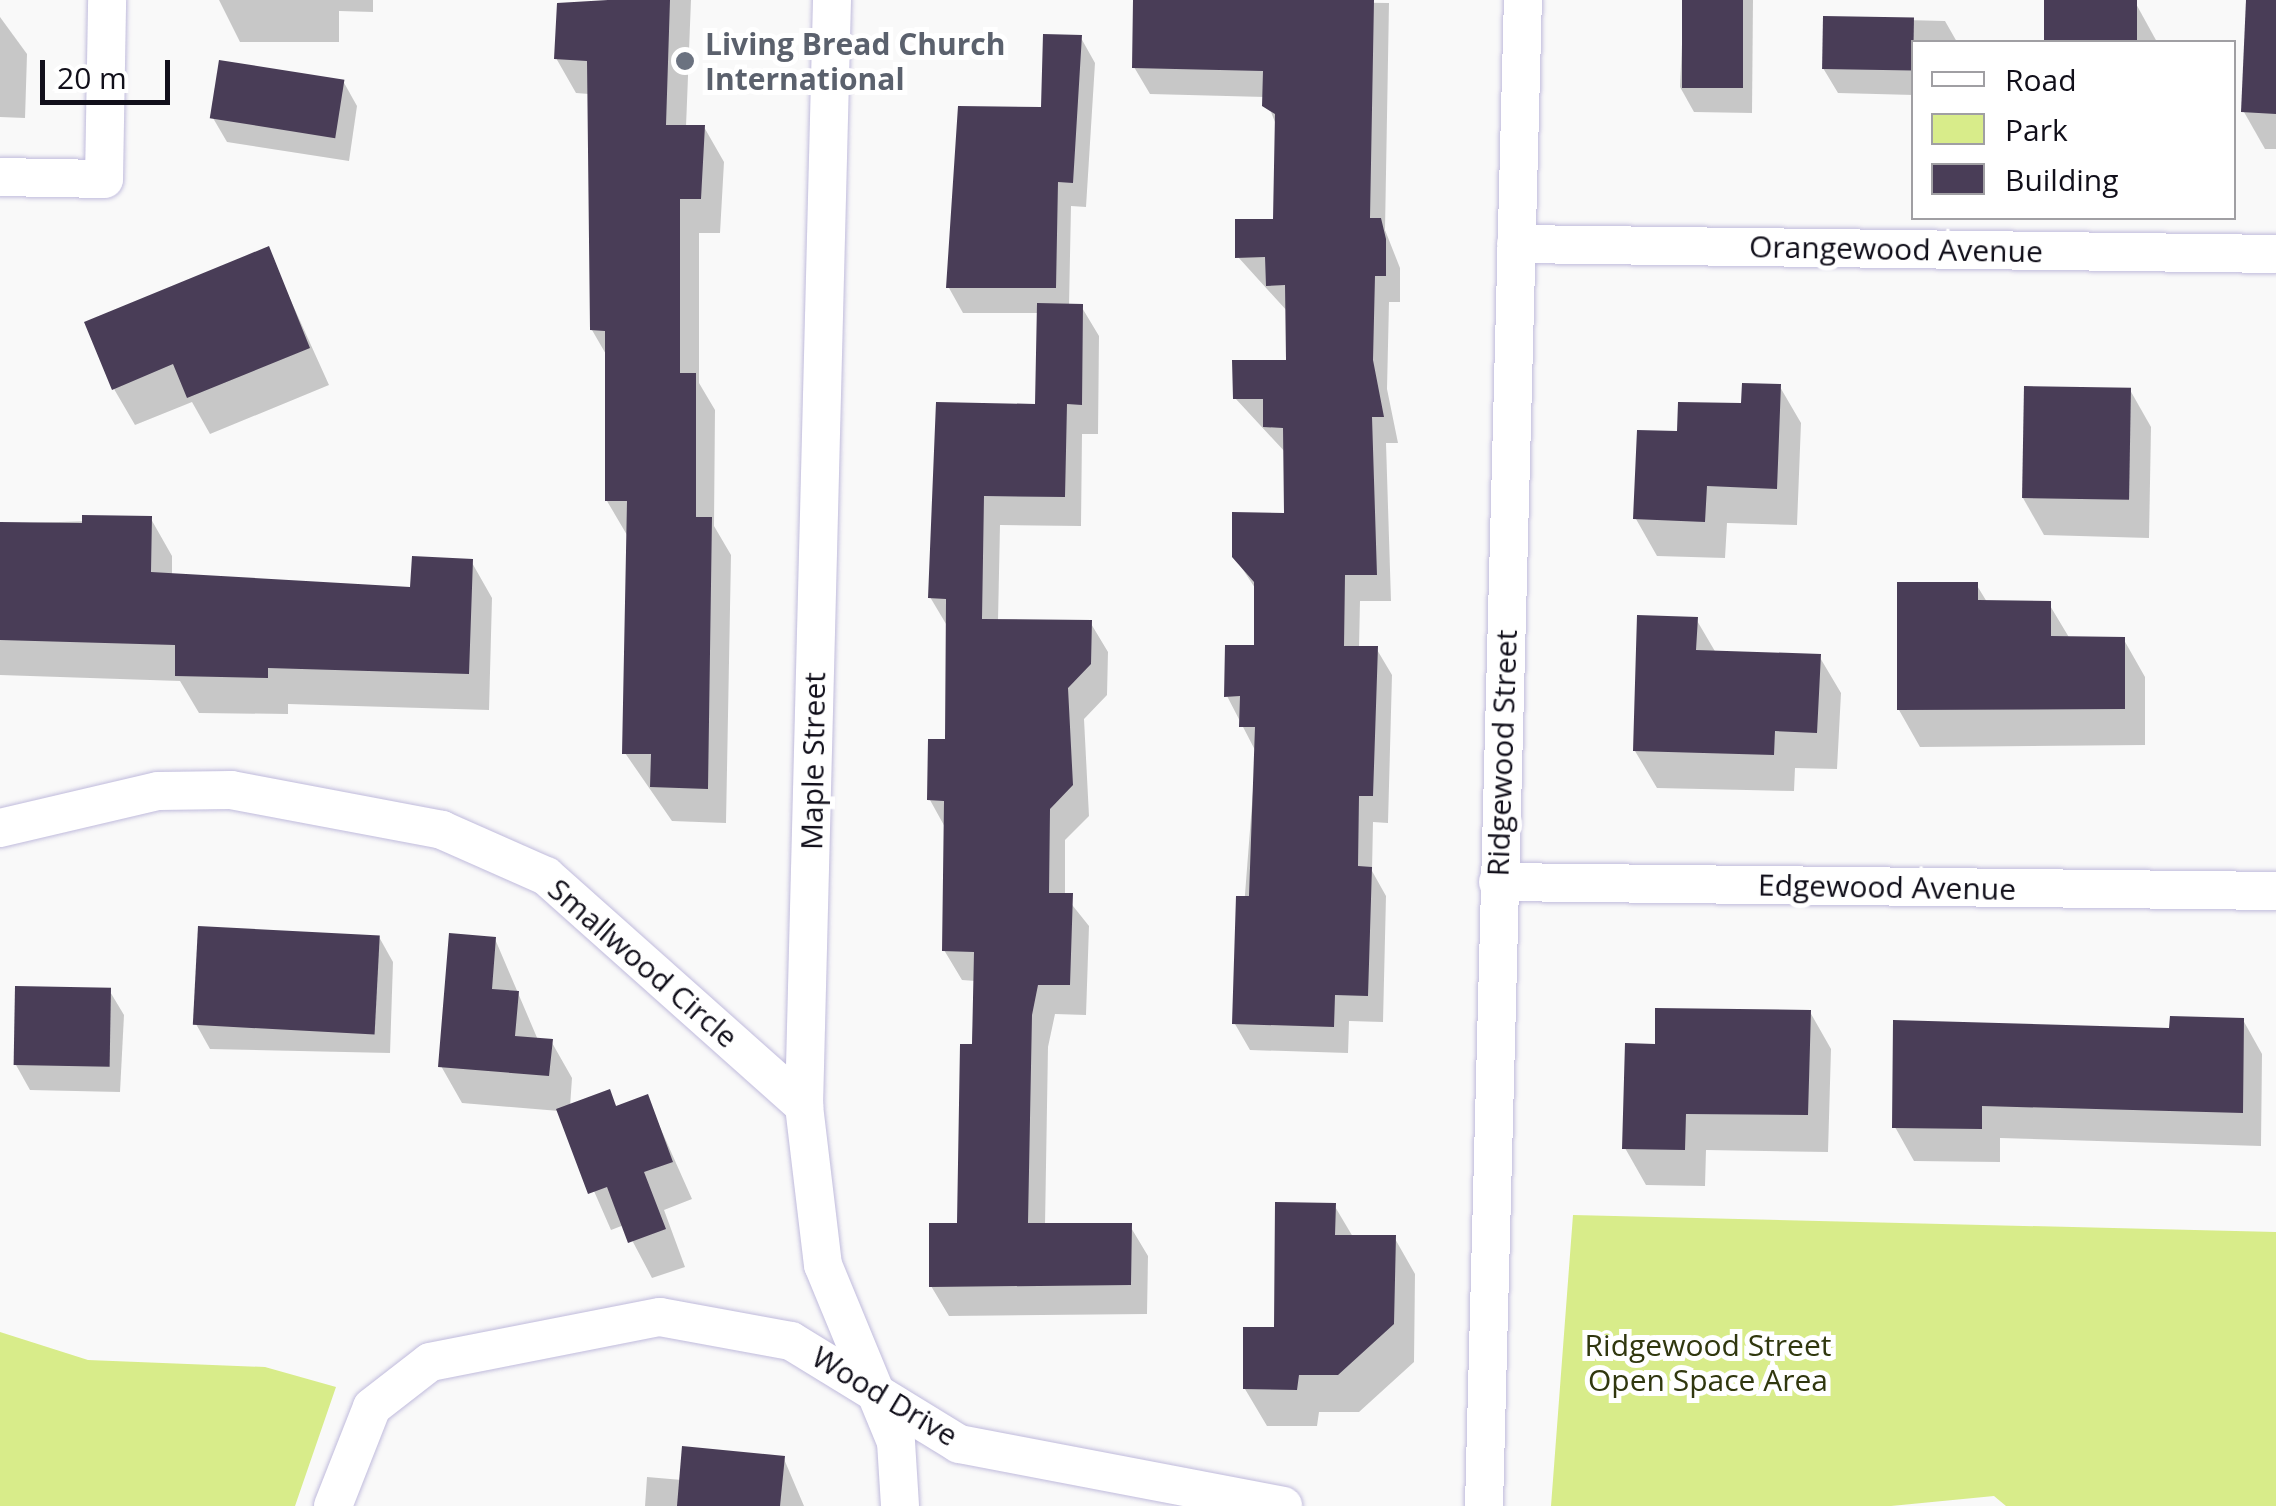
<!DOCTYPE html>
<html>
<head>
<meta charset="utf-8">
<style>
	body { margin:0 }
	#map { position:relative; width:2276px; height:1506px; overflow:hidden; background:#f9f9f9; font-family:"Open Sans",sans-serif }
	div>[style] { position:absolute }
	.green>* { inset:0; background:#d8ec8a }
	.shadow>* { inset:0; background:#0003 }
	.building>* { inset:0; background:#493d57; transform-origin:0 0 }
	.roads { filter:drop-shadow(0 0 2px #c0bbdc) drop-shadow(0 0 2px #c0bbdc) }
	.street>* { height:38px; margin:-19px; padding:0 19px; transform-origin:19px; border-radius:19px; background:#fff }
	.dots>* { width:28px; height:28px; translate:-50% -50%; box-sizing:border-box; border:5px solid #fff; border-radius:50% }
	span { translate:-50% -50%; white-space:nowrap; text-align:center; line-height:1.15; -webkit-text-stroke:10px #fff; paint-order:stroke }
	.worship-label { font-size:30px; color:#5b616d; font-weight:700 }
	.left { translate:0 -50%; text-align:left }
	.street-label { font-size:30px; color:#110f1a }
	.park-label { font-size:30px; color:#30370e }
	.legend { position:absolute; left:1911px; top:40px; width:325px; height:180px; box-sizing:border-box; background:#fff; border:2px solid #a09fa3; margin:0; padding:12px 18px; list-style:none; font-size:30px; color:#110f1a }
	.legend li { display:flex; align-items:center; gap:20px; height:50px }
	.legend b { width:50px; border:2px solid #a09fa3 }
	.scale { position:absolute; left:40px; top:60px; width:130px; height:45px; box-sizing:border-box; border:5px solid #110f1a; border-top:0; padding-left:12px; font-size:30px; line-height:35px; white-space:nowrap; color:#110f1a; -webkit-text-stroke:8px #fff; paint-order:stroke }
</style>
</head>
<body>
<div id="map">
	<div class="green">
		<div style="clip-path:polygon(1573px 1215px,2276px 1232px,2276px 1506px,2006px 1506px,1994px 1496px,1891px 1506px,1551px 1506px)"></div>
		<div style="clip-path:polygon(0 1332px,88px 1360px,265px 1367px,336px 1387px,295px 1506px,0 1506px)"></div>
	</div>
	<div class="shadow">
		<div style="clip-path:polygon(219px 0,373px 0,373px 12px,339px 11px,339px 42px,240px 42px)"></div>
		<div style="clip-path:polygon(610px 0,691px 0,686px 127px,704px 127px,724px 162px,720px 233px,699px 233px,699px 383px,715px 410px,714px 526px,731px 555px,726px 823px,672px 821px,625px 753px,627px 535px,607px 501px,607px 356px,592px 330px,589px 94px,576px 93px,556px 58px)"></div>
		<div style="clip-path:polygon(1135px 0,1389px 3px,1385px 230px,1400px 268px,1400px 302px,1389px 302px,1387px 389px,1398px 443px,1386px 443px,1391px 601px,1360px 601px,1359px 648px,1376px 648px,1392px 675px,1388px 823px,1373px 822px,1372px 871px,1386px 896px,1383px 1022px,1349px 1021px,1348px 1053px,1250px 1050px,1235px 1024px,1256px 752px,1227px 696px,1257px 647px,1257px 591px,1234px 556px,1286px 515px,1286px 453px,1235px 398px,1289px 363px,1288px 312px,1238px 257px,1276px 221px,1277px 127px,1265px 97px,1150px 94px,1134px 67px)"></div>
		<div style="clip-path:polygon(1684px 0,1753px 0,1752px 113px,1694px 112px,1680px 87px)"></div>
		<div style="clip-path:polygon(2135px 2px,2157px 42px,2046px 42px,2046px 3px)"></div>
		<div style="clip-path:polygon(0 17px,27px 54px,25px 118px,0 117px)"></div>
		<div style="clip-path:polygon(1825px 18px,1945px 21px,1957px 42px,1914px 42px,1914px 95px,1838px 93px,1823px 68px)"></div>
		<div style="clip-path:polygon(1081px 38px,1095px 63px,1086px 207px,1071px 206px,1069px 306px,1081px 306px,1099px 336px,1098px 434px,1082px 434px,1081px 526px,1000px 525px,998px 621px,1090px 622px,1108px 652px,1107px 695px,1084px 719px,1089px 816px,1065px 840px,1065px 896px,1089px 926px,1086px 1015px,1055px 1014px,1048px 1047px,1045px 1226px,1130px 1226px,1148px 1256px,1147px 1314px,949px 1316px,931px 1286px,960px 1225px,976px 981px,962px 980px,944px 950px,946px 829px,930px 800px,948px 742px,949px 629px,930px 597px,939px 405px,1037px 406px,1039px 313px,963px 313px,949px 288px)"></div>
		<div style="clip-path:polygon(2276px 41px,2276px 149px,2265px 149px,2244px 112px)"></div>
		<div style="clip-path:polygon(343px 81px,357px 106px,349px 161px,227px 142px,213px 118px)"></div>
		<div style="clip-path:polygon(268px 250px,329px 385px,210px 434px,192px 402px,135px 425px,114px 389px)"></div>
		<div style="clip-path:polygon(1780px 387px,1801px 423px,1797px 525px,1727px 523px,1725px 558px,1657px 556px,1636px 519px,1744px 406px)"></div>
		<div style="clip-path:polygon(2130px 390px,2151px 427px,2149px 538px,2044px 535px,2023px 498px)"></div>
		<div style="clip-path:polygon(151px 519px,172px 556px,172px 576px,412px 590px,471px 561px,492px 598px,489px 710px,288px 704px,288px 714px,199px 713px,180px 681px,0 675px,0 524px)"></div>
		<div style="clip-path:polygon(1976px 584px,1987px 602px,2049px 604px,2070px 639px,2124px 640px,2145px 677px,2145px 745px,1920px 747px,1899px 710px)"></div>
		<div style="clip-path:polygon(1696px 619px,1716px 653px,1819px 656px,1841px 693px,1837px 769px,1795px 768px,1794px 791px,1657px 788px,1635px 751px)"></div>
		<div style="clip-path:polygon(379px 937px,393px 962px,390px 1053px,210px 1049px,196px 1024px)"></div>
		<div style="clip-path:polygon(495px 939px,538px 1040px,551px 1041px,572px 1078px,570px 1107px,609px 1092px,617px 1108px,647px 1098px,692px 1199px,664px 1210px,685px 1267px,652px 1278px,624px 1225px,611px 1230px,559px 1111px,462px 1103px,441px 1066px)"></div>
		<div style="clip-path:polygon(109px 990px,124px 1015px,120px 1092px,30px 1090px,16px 1065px)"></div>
		<div style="clip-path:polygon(1810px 1012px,1831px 1049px,1828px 1152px,1706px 1150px,1705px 1186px,1646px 1185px,1625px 1148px,1657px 1046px)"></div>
		<div style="clip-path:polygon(2243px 1020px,2262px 1054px,2261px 1146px,2000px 1138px,2000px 1162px,1914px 1161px,1895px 1127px,2172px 1030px)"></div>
		<div style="clip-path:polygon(1334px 1205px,1353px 1237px,1394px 1237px,1415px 1274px,1414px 1362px,1359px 1412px,1319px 1412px,1317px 1426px,1267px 1426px,1245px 1389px)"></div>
		<div style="clip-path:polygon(784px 1459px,804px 1506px,645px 1506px,647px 1477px,682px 1480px)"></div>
	</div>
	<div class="building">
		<div style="clip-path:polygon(608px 0,670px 0,666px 125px,705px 125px,701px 199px,680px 199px,680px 373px,696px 373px,696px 517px,712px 517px,708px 789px,650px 787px,651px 754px,622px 754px,627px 501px,605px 501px,605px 331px,590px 330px,587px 61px,554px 59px,557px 3px)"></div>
		<div style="clip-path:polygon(1133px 0,1374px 0,1370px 218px,1381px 218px,1386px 239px,1386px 276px,1375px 276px,1373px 360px,1384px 417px,1372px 417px,1377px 575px,1345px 575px,1344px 646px,1378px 646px,1373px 796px,1359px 796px,1358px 866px,1372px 867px,1368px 996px,1335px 995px,1334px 1027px,1232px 1024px,1236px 896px,1249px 896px,1255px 727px,1239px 727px,1240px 696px,1224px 697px,1225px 645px,1254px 645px,1254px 582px,1232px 557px,1232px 512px,1284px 513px,1283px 428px,1263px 427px,1263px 399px,1233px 399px,1232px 360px,1286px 360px,1285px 285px,1266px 286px,1265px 257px,1235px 258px,1235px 219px,1273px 219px,1275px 114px,1262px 106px,1263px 71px,1132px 68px)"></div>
		<div style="left:1682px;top:0;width:61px;height:88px"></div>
		<div style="left:2044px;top:0;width:93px;height:42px"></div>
		<div style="clip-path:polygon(2246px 0,2276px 0,2276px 114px,2241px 112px)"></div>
		<div style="left:1823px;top:16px;width:91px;height:53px;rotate:1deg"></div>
		<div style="clip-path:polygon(1043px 34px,1082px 35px,1073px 183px,1058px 182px,1056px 288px,946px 288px,958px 106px,1041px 107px)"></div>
		<div style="left:219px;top:60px;width:127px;height:59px;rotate:9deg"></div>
		<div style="clip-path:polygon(269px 246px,310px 348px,187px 398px,173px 364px,112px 390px,84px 322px)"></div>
		<div style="clip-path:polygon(1037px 303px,1083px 304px,1082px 405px,1067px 404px,1065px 497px,984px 496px,982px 619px,1092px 620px,1091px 664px,1068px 688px,1073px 785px,1050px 809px,1049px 893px,1073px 893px,1070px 985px,1038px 985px,1032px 1015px,1028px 1223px,1132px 1223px,1131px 1285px,929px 1287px,929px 1223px,957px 1223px,960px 1044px,972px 1044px,974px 952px,942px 951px,944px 801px,927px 800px,928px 739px,945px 739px,946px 599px,928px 598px,936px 402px,1035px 404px)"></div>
		<div style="clip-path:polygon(1742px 383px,1781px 384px,1777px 489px,1707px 486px,1705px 522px,1633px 519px,1637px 430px,1677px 431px,1678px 402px,1741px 403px)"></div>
		<div style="left:2024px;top:386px;width:107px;height:112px;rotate:1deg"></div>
		<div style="clip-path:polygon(82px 515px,152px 516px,151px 572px,410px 587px,412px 556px,473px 559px,469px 674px,268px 668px,268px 678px,175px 676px,175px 645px,0 640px,0 522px,82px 523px)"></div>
		<div style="clip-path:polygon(1897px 582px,1978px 582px,1978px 600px,2051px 601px,2051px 636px,2125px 637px,2125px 709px,1897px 710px)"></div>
		<div style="clip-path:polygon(1637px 615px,1698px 617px,1696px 650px,1821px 654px,1817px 733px,1775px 731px,1774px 755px,1633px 751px)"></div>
		<div style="left:198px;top:926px;width:182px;height:99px;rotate:3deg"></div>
		<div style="clip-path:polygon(449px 933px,496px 937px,492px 989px,519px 991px,515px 1036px,553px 1039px,549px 1076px,438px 1067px)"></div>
		<div style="left:15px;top:986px;width:96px;height:79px;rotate:1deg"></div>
		<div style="clip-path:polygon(1655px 1008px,1811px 1010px,1808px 1115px,1686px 1114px,1685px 1150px,1622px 1149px,1625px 1043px,1655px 1044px)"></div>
		<div style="clip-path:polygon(2170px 1016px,2244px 1018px,2243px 1113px,1982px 1106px,1982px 1129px,1892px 1128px,1893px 1020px,2169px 1028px)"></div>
		<div style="clip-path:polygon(610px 1089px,616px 1106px,648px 1094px,673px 1162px,644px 1172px,666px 1229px,628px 1243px,607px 1187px,588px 1194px,556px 1109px)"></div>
		<div style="clip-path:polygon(1275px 1202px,1336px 1203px,1335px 1235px,1396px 1235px,1394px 1324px,1338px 1375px,1299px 1375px,1297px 1390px,1243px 1389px,1243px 1327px,1274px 1327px)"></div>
		<div style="clip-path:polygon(682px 1446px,785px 1456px,780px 1506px,677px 1506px)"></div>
	</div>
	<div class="roads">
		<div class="street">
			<div style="left:832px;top:0;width:1106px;rotate:91.45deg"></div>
			<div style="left:804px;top:1106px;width:160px;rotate:83.2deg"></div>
			<div style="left:823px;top:1265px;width:191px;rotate:67.6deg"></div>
			<div style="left:896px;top:1442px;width:64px;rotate:86.4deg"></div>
			<div style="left:0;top:177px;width:104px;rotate:1.1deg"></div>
			<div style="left:104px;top:179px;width:179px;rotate:-89deg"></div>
			<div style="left:1516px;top:244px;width:760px;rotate:0.75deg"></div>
			<div style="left:0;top:828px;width:162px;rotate:-13.2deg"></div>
			<div style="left:158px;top:791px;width:73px;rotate:-0.8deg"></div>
			<div style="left:231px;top:790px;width:215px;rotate:10.7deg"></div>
			<div style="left:442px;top:830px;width:114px;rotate:23.9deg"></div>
			<div style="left:546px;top:876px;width:346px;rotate:41.7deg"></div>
			<div style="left:1498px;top:882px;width:778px;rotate:0.66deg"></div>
			<div style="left:333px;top:1506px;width:106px;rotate:-68.5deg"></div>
			<div style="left:372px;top:1407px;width:73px;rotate:-37.8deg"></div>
			<div style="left:430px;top:1362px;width:234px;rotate:-11.1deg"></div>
			<div style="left:660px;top:1317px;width:133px;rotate:10.4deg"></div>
			<div style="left:791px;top:1341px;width:197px;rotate:31.5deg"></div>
			<div style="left:959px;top:1444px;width:330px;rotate:10.8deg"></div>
			<div style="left:1484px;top:1506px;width:1507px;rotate:-88.52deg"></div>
		</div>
	</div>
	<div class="dots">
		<div style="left:685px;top:61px;background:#6b7280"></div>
	</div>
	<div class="worship-label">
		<span class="left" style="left:705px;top:61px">Living Bread Church<br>International</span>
	</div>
	<div class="street-label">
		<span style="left:1896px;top:249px;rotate:1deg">Orangewood Avenue</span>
		<span style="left:1502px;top:753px;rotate:-88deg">Ridgewood Street</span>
		<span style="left:813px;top:761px;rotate:-89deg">Maple Street</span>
		<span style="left:1887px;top:887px;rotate:1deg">Edgewood Avenue</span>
		<span style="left:643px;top:963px;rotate:41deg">Smallwood Circle</span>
		<span style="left:885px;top:1396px;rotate:31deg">Wood Drive</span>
	</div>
	<div class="park-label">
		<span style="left:1708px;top:1362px">Ridgewood Street<br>Open Space Area</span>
	</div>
	<ul class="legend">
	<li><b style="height:12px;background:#fff"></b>Road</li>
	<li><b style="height:28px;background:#d8ec8a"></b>Park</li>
	<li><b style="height:28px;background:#493d57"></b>Building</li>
	</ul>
	<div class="scale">20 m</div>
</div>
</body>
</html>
